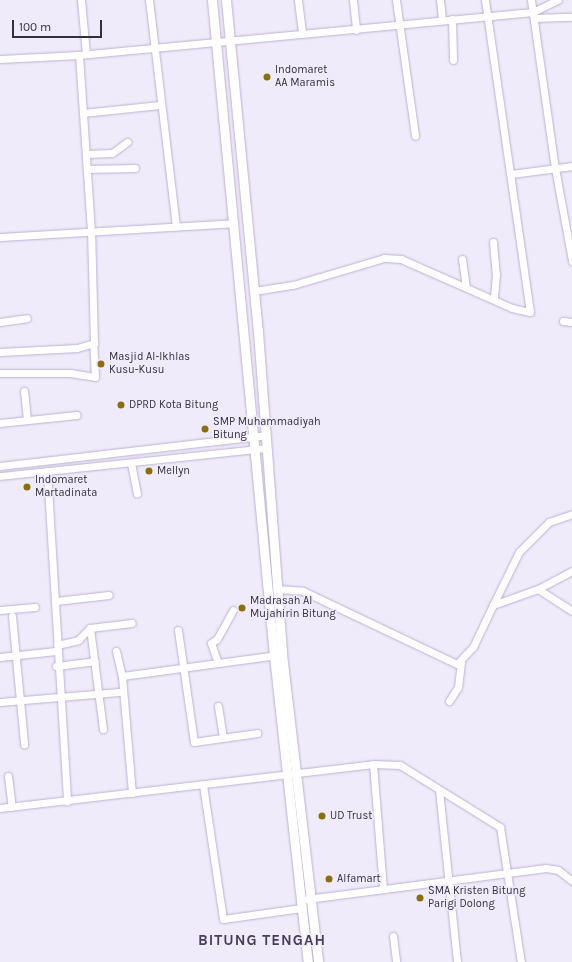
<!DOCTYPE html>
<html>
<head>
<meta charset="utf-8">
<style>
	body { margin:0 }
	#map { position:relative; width:572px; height:962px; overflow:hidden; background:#f0ebfa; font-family:Karla,sans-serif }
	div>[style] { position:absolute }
	.roads { filter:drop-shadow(0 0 1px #bdb1d3) drop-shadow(0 0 1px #bdb1d3) }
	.street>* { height:7px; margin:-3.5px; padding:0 3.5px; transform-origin:3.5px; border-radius:3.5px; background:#fff }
	.secondary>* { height:9px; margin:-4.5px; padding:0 4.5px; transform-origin:4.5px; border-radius:4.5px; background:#fff }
	.dots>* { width:11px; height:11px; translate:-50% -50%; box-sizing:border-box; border:2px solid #f0ebfa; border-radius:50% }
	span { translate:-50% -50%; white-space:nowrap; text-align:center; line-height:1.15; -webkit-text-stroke:3px #f0ebfa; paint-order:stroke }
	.poi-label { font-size:11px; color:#342f3d }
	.left { translate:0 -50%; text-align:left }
	.district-label { font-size:15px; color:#483d5a; font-weight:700; letter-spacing:1px }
	.scale { position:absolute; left:12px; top:20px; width:90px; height:18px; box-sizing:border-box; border:2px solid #342f3d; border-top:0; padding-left:5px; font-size:12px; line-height:14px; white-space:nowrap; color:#342f3d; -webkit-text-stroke:3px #f0ebfa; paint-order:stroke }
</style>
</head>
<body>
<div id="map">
	<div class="roads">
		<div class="street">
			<div style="left:81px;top:0;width:54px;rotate:84.7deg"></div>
			<div style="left:149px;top:0;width:228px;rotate:83.2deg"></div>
			<div style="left:298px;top:0;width:34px;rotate:83deg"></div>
			<div style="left:353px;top:0;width:30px;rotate:84deg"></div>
			<div style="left:396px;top:0;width:137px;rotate:82deg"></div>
			<div style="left:440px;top:0;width:20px;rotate:84deg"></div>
			<div style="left:531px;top:0;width:170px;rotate:81.9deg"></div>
			<div style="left:555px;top:168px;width:95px;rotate:79.6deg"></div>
			<div style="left:534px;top:18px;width:38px;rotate:-2deg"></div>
			<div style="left:452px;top:19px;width:41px;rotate:88.6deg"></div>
			<div style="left:0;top:59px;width:79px;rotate:-2.9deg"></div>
			<div style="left:79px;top:55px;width:456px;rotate:-5.4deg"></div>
			<div style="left:533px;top:12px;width:28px;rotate:-26deg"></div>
			<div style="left:83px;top:113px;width:77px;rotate:-5.9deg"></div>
			<div style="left:86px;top:154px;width:26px;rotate:-2deg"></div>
			<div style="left:112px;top:153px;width:19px;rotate:-36deg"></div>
			<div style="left:87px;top:169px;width:48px;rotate:-1.2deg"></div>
			<div style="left:511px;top:174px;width:62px;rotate:-7.5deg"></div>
			<div style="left:0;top:237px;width:234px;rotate:-3.4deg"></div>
			<div style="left:493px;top:242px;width:32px;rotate:85deg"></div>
			<div style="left:496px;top:274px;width:24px;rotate:95deg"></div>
			<div style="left:462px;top:259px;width:27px;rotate:82deg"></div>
			<div style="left:254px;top:291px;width:39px;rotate:-9deg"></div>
			<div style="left:293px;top:285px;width:95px;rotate:-16.5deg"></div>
			<div style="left:384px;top:258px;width:17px;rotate:3deg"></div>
			<div style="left:401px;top:259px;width:121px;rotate:23.8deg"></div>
			<div style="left:512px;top:308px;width:18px;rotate:13deg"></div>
			<div style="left:530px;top:312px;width:315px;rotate:-98.2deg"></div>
			<div style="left:563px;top:321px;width:9px;rotate:6deg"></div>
			<div style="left:0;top:322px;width:27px;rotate:-8deg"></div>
			<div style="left:0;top:352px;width:77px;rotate:-3deg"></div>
			<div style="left:77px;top:348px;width:18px;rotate:-16deg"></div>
			<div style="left:94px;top:343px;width:112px;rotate:-91.5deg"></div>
			<div style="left:91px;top:231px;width:176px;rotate:-93.9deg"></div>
			<div style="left:0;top:373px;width:70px"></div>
			<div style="left:70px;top:373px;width:25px;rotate:9deg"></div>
			<div style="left:95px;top:377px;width:33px;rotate:-93deg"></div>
			<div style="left:24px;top:391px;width:29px;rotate:84deg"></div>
			<div style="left:0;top:423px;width:77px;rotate:-5.9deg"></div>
			<div style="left:131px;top:463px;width:31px;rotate:79deg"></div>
			<div style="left:0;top:466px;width:268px;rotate:-6.6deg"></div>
			<div style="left:47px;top:471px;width:331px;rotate:86.5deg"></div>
			<div style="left:0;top:476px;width:268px;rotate:-6deg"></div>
			<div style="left:277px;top:589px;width:26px;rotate:4deg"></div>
			<div style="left:303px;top:591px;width:170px;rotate:25.4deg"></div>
			<div style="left:457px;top:664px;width:23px;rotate:-47deg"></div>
			<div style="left:473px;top:647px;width:47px;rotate:-64.5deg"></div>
			<div style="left:493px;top:605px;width:48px;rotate:-19.6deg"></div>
			<div style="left:538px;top:589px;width:38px;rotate:-28deg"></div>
			<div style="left:538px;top:589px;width:40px;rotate:32.9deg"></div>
			<div style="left:56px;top:601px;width:53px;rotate:-6.5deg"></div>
			<div style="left:493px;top:605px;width:59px;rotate:-63.9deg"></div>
			<div style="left:519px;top:552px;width:42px;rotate:-45deg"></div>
			<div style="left:549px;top:522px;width:24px;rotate:-19deg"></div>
			<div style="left:0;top:610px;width:35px;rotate:-5deg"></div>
			<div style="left:12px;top:616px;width:129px;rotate:84.6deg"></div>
			<div style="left:90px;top:628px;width:102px;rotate:82.7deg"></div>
			<div style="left:178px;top:630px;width:113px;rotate:81.9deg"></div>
			<div style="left:194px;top:742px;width:64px;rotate:-8.1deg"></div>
			<div style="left:57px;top:645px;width:22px;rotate:-13deg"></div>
			<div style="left:78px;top:640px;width:17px;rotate:-45deg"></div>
			<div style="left:90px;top:628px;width:42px;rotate:-6.8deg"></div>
			<div style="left:116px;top:651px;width:26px;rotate:77deg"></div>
			<div style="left:0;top:657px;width:56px;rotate:-6.1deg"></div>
			<div style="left:218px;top:663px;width:21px;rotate:-109deg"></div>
			<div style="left:211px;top:643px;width:7px;rotate:-34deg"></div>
			<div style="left:217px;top:639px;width:33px;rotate:-61deg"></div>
			<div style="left:56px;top:666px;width:39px;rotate:-7deg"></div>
			<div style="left:449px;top:701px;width:17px;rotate:-57deg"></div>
			<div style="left:458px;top:687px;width:24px;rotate:-83deg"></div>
			<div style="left:0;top:702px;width:119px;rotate:-4.8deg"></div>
			<div style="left:218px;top:706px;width:32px;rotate:81deg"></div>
			<div style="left:373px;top:764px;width:125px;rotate:85.4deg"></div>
			<div style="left:8px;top:776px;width:31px;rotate:83deg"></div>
			<div style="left:203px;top:785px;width:135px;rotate:81.5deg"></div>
			<div style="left:223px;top:919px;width:79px;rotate:-8deg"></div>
			<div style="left:439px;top:790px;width:173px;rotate:84deg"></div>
			<div style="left:132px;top:793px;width:117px;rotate:-94.9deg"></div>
			<div style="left:122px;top:676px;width:157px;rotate:-7.7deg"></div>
			<div style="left:0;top:808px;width:376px;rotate:-6.7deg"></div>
			<div style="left:373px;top:764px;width:27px;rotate:2deg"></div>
			<div style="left:400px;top:765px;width:118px;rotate:31.8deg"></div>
			<div style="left:500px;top:827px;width:137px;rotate:81.2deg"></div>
			<div style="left:307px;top:899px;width:241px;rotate:-7.4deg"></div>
			<div style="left:546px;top:868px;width:12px;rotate:9deg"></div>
			<div style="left:558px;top:870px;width:18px;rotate:38deg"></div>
			<div style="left:393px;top:936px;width:26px;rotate:83deg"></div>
		</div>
		<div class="secondary">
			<div style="left:212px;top:0;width:659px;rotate:84.6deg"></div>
			<div style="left:274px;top:656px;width:308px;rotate:83.7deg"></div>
			<div style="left:226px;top:0;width:334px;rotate:84.5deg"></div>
			<div style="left:258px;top:332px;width:323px;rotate:85.7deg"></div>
			<div style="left:282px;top:654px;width:310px;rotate:83.3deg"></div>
		</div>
	</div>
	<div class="dots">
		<div style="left:267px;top:77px;background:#896f0f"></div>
		<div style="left:101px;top:364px;background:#896f0f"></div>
		<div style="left:121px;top:405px;background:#896f0f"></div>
		<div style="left:205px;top:429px;background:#896f0f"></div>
		<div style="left:149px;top:471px;background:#896f0f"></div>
		<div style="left:27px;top:487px;background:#896f0f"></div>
		<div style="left:242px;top:608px;background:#896f0f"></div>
		<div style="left:322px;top:816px;background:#896f0f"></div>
		<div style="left:329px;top:879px;background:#896f0f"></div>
		<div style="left:420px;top:898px;background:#896f0f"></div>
	</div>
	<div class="poi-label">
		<span class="left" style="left:275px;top:77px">Indomaret<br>AA Maramis</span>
		<span class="left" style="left:109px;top:364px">Masjid Al-Ikhlas<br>Kusu-Kusu</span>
		<span class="left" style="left:129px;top:405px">DPRD Kota Bitung</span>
		<span class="left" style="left:213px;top:429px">SMP Muhammadiyah<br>Bitung</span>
		<span class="left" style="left:157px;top:471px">Mellyn</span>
		<span class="left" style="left:35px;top:487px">Indomaret<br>Martadinata</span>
		<span class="left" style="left:250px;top:608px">Madrasah Al<br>Mujahirin Bitung</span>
		<span class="left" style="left:330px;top:816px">UD Trust</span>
		<span class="left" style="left:337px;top:879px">Alfamart</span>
		<span class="left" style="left:428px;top:898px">SMA Kristen Bitung<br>Parigi Dolong</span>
	</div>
	<div class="district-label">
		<span style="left:262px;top:941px">BITUNG TENGAH</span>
	</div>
	<div class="scale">100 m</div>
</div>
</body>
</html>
